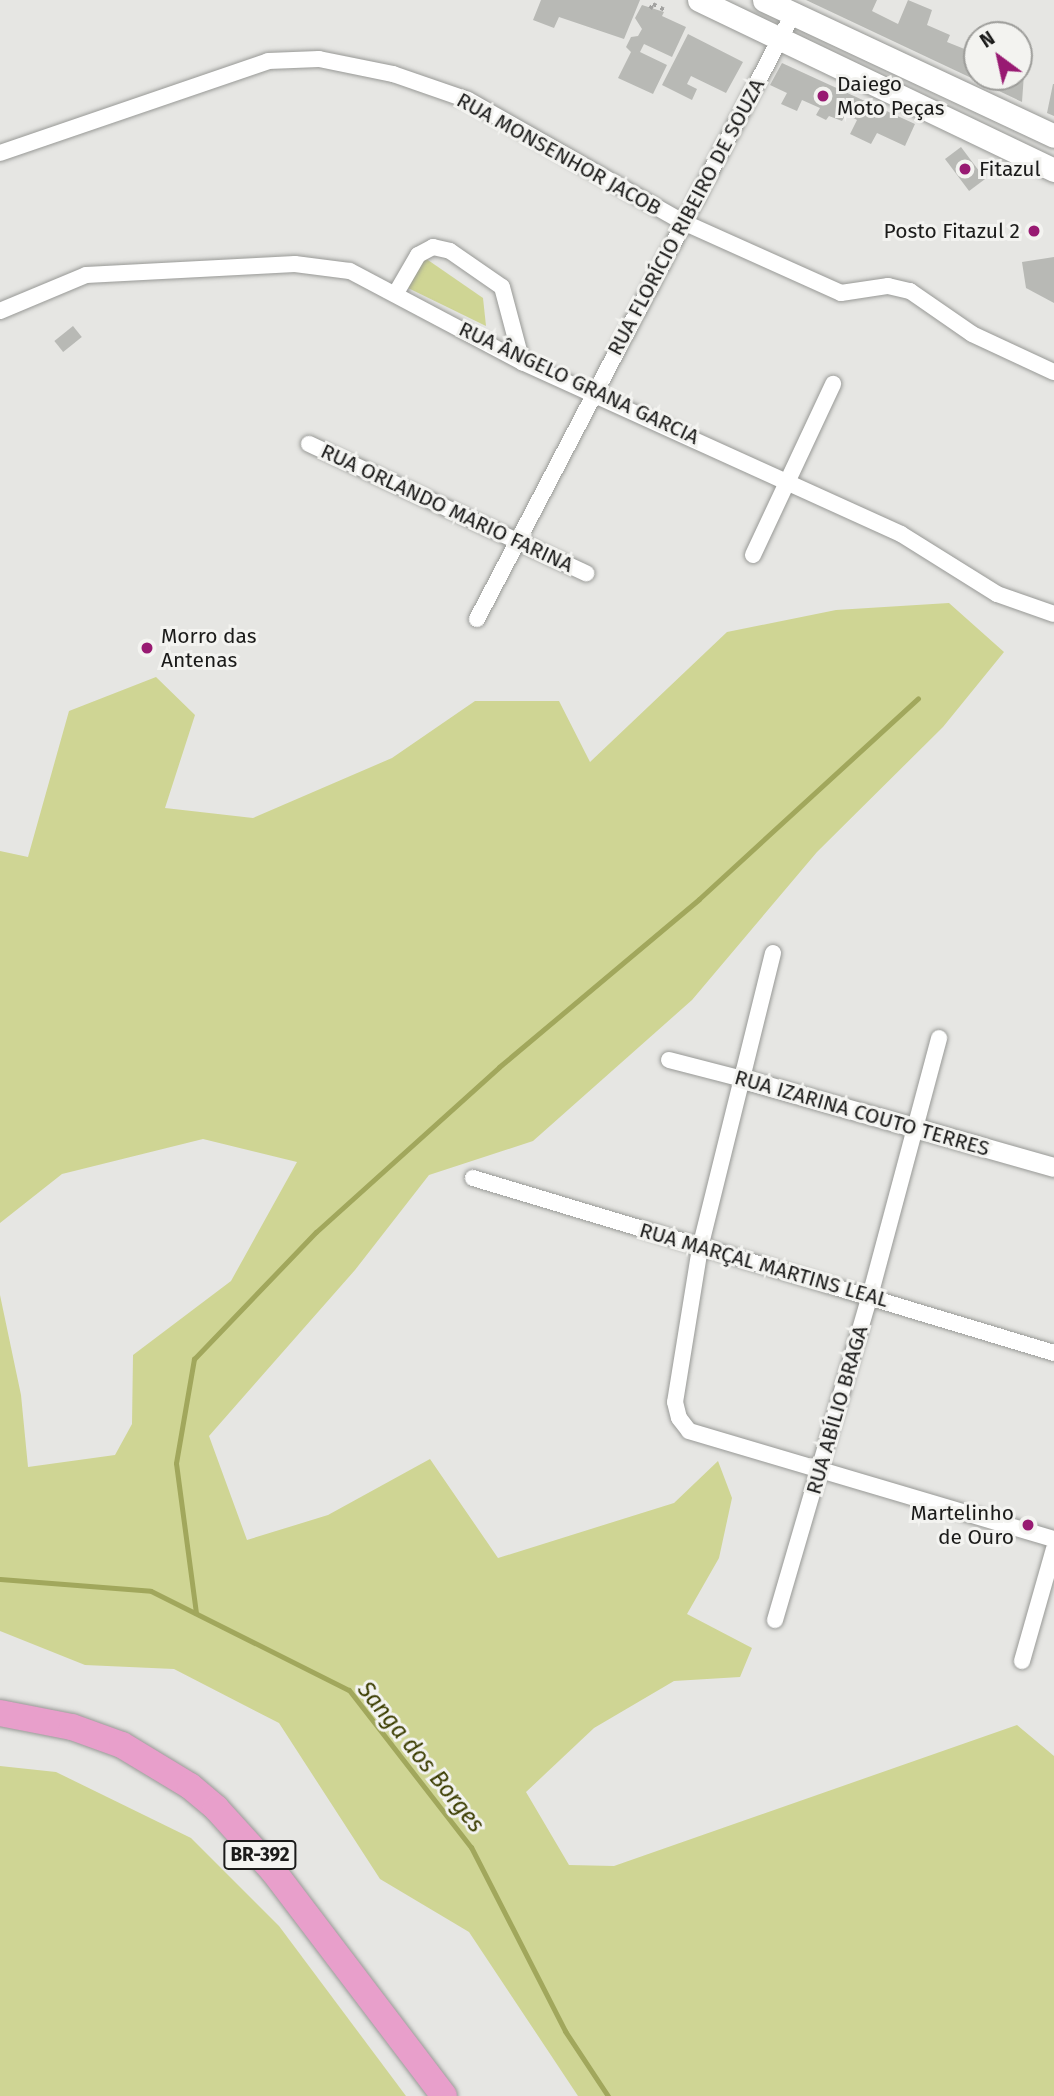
<!DOCTYPE html>
<html>
<head>
<meta charset="utf-8">
<style>
	body { margin:0 }
	#map { position:relative; width:1054px; height:2096px; overflow:hidden; background:#e6e6e3; font-family:"Fira Sans",sans-serif }
	div>[style] { position:absolute }
	.green>* { inset:0; background:#cfd594 }
	.stream>* { height:5px; margin:-2.5px; padding:0 2.5px; transform-origin:2.5px; border-radius:2.5px; background:#a1a75c }
	.building>* { inset:0; background:#b8b9b5; transform-origin:0 0 }
	.path>* { height:3.5px; margin-top:-1.75px; transform-origin:0; background:repeating-linear-gradient(90deg,#a2a2a0 0 3.5px,transparent 0 8.5px) }
	.roads { filter:drop-shadow(0 0 2px #989996) drop-shadow(0 0 2px #989996) }
	.minor>* { height:16px; margin:-8px; padding:0 8px; transform-origin:8px; border-radius:8px; background:#fff }
	.tertiary>* { height:19px; margin:-9.5px; padding:0 9.5px; transform-origin:9.5px; border-radius:9.5px; background:#fff }
	.secondary>* { height:23px; margin:-11.5px; padding:0 11.5px; transform-origin:11.5px; border-radius:11.5px; background:#fff }
	.trunk>* { height:26px; margin:-13px; padding:0 13px; transform-origin:13px; border-radius:13px; background:#e89fcb }
	.dots>* { width:19px; height:19px; translate:-50% -50%; box-sizing:border-box; border:4px solid #f3f3f0; border-radius:50% }
	span { translate:-50% -50%; white-space:nowrap; text-align:center; line-height:1.15; -webkit-text-stroke:6px #f3f3f0; paint-order:stroke }
	.shield-label span { padding:2px 5px; background:#f3f3f0; border:2px solid; border-radius:5px; -webkit-text-stroke-width:0 }
	.shield-label { font-size:19px; color:#1b1b1a; font-weight:700 }
	.poi-label { font-size:21px; color:#1b1b1a }
	.left { translate:0 -50%; text-align:left }
	.right { translate:-100% -50%; text-align:right }
	.street-label { font-size:21px; color:#1b1b1a }
	.water-label { font-size:23px; color:#3b3d00; font-style:italic }
	.north { position:absolute; left:963px; top:21px; width:70px; height:70px; box-sizing:border-box; background:#f3f3f0; border:2px solid #9d9d9a; border-radius:50%; rotate:327deg; font-size:19px; font-weight:700; line-height:28px; text-align:center; color:#1b1b1a }
	.north::after { content:''; display:block; margin:auto; width:24px; height:32px; background:#981a72; clip-path:polygon(50% 0,100% 100%,50% 72%,0 100%) }
</style>
</head>
<body>
<div id="map">
	<div class="green">
		<div style="clip-path:polygon(425px 258px,483px 298px,486px 326px,406px 287px)"></div>
		<div style="clip-path:polygon(949px 603px,1004px 652px,943px 727px,817px 852px,692px 1000px,533px 1141px,429px 1175px,355px 1270px,209px 1436px,247px 1540px,328px 1515px,430px 1459px,498px 1558px,674px 1503px,718px 1461px,732px 1498px,719px 1558px,687px 1614px,752px 1648px,740px 1677px,674px 1681px,594px 1728px,526px 1792px,569px 1865px,614px 1866px,1017px 1725px,1054px 1756px,1054px 2096px,578px 2096px,469px 1932px,380px 1879px,279px 1723px,174px 1669px,85px 1665px,0 1631px,0 1295px,21px 1395px,28px 1467px,115px 1455px,132px 1424px,133px 1355px,231px 1281px,297px 1162px,203px 1139px,62px 1174px,0 1223px,0 851px,28px 857px,69px 711px,156px 677px,195px 715px,165px 808px,253px 818px,392px 758px,475px 701px,559px 701px,590px 762px,727px 632px,836px 610px)"></div>
		<div style="clip-path:polygon(0 1766px,56px 1772px,191px 1838px,279px 1926px,406px 2096px,0 2096px)"></div>
	</div>
	<div class="stream">
		<div style="left:0;top:1579px;width:151px;rotate:4.5deg"></div>
		<div style="left:151px;top:1591px;width:221px;rotate:26.6deg"></div>
		<div style="left:349px;top:1690px;width:199px;rotate:52.2deg"></div>
		<div style="left:471px;top:1847px;width:207px;rotate:62.9deg"></div>
		<div style="left:565px;top:2031px;width:78px;rotate:56.5deg"></div>
		<div style="left:196px;top:1613px;width:151px;rotate:-97.6deg"></div>
		<div style="left:176px;top:1463px;width:106px;rotate:-80.2deg"></div>
		<div style="left:194px;top:1359px;width:176px;rotate:-46.2deg"></div>
		<div style="left:316px;top:1232px;width:246px;rotate:-42deg"></div>
		<div style="left:499px;top:1067px;width:261px;rotate:-40deg"></div>
		<div style="left:699px;top:899px;width:297px;rotate:-42.5deg"></div>
	</div>
	<div class="building">
		<div style="clip-path:polygon(541px 0,640px 0,624px 39px,559px 17px,554px 28px,533px 20px)"></div>
		<div style="clip-path:polygon(806px 0,877px 0,872px 11px,898px 24px,908px 0,932px 10px,927px 25px,950px 35px,947px 42px,977px 54px,977px 77px,1019px 77px,1019px 45px,1026px 46px,1022px 102px)"></div>
		<div style="clip-path:polygon(642px 5px,664px 12px,662px 16px,686px 27px,672px 57px,644px 44px,640px 52px,667px 65px,653px 94px,618px 78px,631px 52px,626px 47px,631px 37px,638px 36px,642px 29px,635px 18px)"></div>
		<div style="clip-path:polygon(688px 34px,743px 62px,726px 93px,691px 76px,687px 84px,697px 89px,692px 100px,662px 85px)"></div>
		<div style="clip-path:polygon(782px 63px,915px 124px,905px 146px,877px 133px,871px 144px,850px 134px,857px 120px,846px 114px,842px 121px,829px 116px,826px 120px,816px 115px,820px 108px,802px 100px,797px 111px,781px 104px,787px 93px,770px 85px)"></div>
		<div style="clip-path:polygon(1053px 84px,1054px 84px,1054px 116px,1047px 113px)"></div>
		<div style="left:961px;top:147px;width:40px;height:20px;rotate:53deg"></div>
		<div style="clip-path:polygon(1054px 257px,1054px 303px,1026px 288px,1022px 262px)"></div>
		<div style="left:73px;top:326px;width:14px;height:24px;rotate:51deg"></div>
	</div>
	<div class="path">
		<div style="left:650px;top:9px;width:6px;rotate:-59deg"></div>
		<div style="left:653px;top:4px;width:16px;rotate:27deg"></div>
	</div>
	<div class="roads">
		<div class="minor">
			<div style="left:0;top:153px;width:283px;rotate:-18.9deg"></div>
			<div style="left:268px;top:61px;width:51px;rotate:-2.2deg"></div>
			<div style="left:319px;top:59px;width:76px;rotate:11.5deg"></div>
			<div style="left:393px;top:74px;width:79px;rotate:19.1deg"></div>
			<div style="left:468px;top:100px;width:247px;rotate:29.6deg"></div>
			<div style="left:683px;top:222px;width:173px;rotate:24.2deg"></div>
			<div style="left:841px;top:293px;width:48px;rotate:-8.5deg"></div>
			<div style="left:888px;top:286px;width:23px;rotate:13deg"></div>
			<div style="left:910px;top:291px;width:75px;rotate:34.7deg"></div>
			<div style="left:972px;top:334px;width:90px;rotate:24.9deg"></div>
			<div style="left:396px;top:293px;width:44px;rotate:-59.9deg"></div>
			<div style="left:418px;top:255px;width:17px;rotate:-28deg"></div>
			<div style="left:433px;top:247px;width:17px;rotate:13deg"></div>
			<div style="left:450px;top:251px;width:63px;rotate:34.7deg"></div>
			<div style="left:502px;top:287px;width:78px;rotate:75.1deg"></div>
			<div style="left:0;top:311px;width:93px;rotate:-22.7deg"></div>
			<div style="left:86px;top:275px;width:209px;rotate:-3deg"></div>
			<div style="left:295px;top:264px;width:55px;rotate:7.3deg"></div>
			<div style="left:350px;top:271px;width:195px;rotate:27.9deg"></div>
			<div style="left:522px;top:362px;width:416px;rotate:24.4deg"></div>
			<div style="left:901px;top:534px;width:113px;rotate:32deg"></div>
			<div style="left:997px;top:594px;width:60px;rotate:19.3deg"></div>
			<div style="left:309px;top:444px;width:306px;rotate:25deg"></div>
			<div style="left:753px;top:555px;width:189px;rotate:-64.9deg"></div>
			<div style="left:477px;top:619px;width:683px;rotate:-62.42deg"></div>
			<div style="left:773px;top:953px;width:304px;rotate:103.9deg"></div>
			<div style="left:700px;top:1248px;width:156px;rotate:99.2deg"></div>
			<div style="left:675px;top:1402px;width:16px;rotate:76deg"></div>
			<div style="left:679px;top:1418px;width:16px;rotate:52deg"></div>
			<div style="left:689px;top:1431px;width:381px;rotate:16.5deg"></div>
			<div style="left:669px;top:1060px;width:76px;rotate:14.4deg"></div>
			<div style="left:473px;top:1178px;width:607px;rotate:16.76deg"></div>
			<div style="left:775px;top:1620px;width:338px;rotate:-73.7deg"></div>
			<div style="left:870px;top:1296px;width:267px;rotate:-75deg"></div>
			<div style="left:1022px;top:1661px;width:116px;rotate:-74.1deg"></div>
		</div>
		<div class="tertiary">
			<div style="left:743px;top:1079px;width:323px;rotate:15.8deg"></div>
		</div>
		<div class="secondary">
			<div style="left:699px;top:0;width:394px;rotate:25.6deg"></div>
			<div style="left:764px;top:0;width:320px;rotate:25.1deg"></div>
		</div>
		<div class="trunk">
			<div style="left:0;top:1713px;width:73px;rotate:11deg"></div>
			<div style="left:72px;top:1727px;width:53px;rotate:19.8deg"></div>
			<div style="left:122px;top:1745px;width:79px;rotate:31.1deg"></div>
			<div style="left:190px;top:1786px;width:34px;rotate:40deg"></div>
			<div style="left:216px;top:1808px;width:86px;rotate:47.8deg"></div>
			<div style="left:274px;top:1872px;width:281px;rotate:52.8deg"></div>
		</div>
	</div>
	<div class="dots">
		<div style="left:823px;top:96px;background:#981a72"></div>
		<div style="left:965px;top:169px;background:#981a72"></div>
		<div style="left:1034px;top:231px;background:#981a72"></div>
		<div style="left:147px;top:648px;background:#981a72"></div>
		<div style="left:1028px;top:1525px;background:#981a72"></div>
	</div>
	<div class="shield-label">
		<span style="left:260px;top:1855px">BR-392</span>
	</div>
	<div class="poi-label">
		<span class="left" style="left:837px;top:96px">Daiego<br>Moto Peças</span>
		<span class="left" style="left:979px;top:169px">Fitazul</span>
		<span class="right" style="left:1020px;top:231px">Posto Fitazul 2</span>
		<span class="left" style="left:161px;top:648px">Morro das<br>Antenas</span>
		<span class="right" style="left:1014px;top:1525px">Martelinho<br>de Ouro</span>
	</div>
	<div class="street-label">
		<span style="left:559px;top:154px;rotate:29deg">RUA MONSENHOR JACOB</span>
		<span style="left:686px;top:217px;rotate:-62deg">RUA FLORÍCIO RIBEIRO DE SOUZA</span>
		<span style="left:579px;top:383px;rotate:25deg">RUA ÂNGELO GRANA GARCIA</span>
		<span style="left:447px;top:508px;rotate:25deg">RUA ORLANDO MARIO FARINA</span>
		<span style="left:862px;top:1113px;rotate:16deg">RUA IZARINA COUTO TERRES</span>
		<span style="left:764px;top:1265px;rotate:16deg">RUA MARÇAL MARTINS LEAL</span>
		<span style="left:837px;top:1410px;rotate:-74deg">RUA ABÍLIO BRAGA</span>
	</div>
	<div class="water-label">
		<span style="left:421px;top:1757px;rotate:51deg">Sanga dos Borges</span>
	</div>
	<div class="north">N</div>
</div>
</body>
</html>
